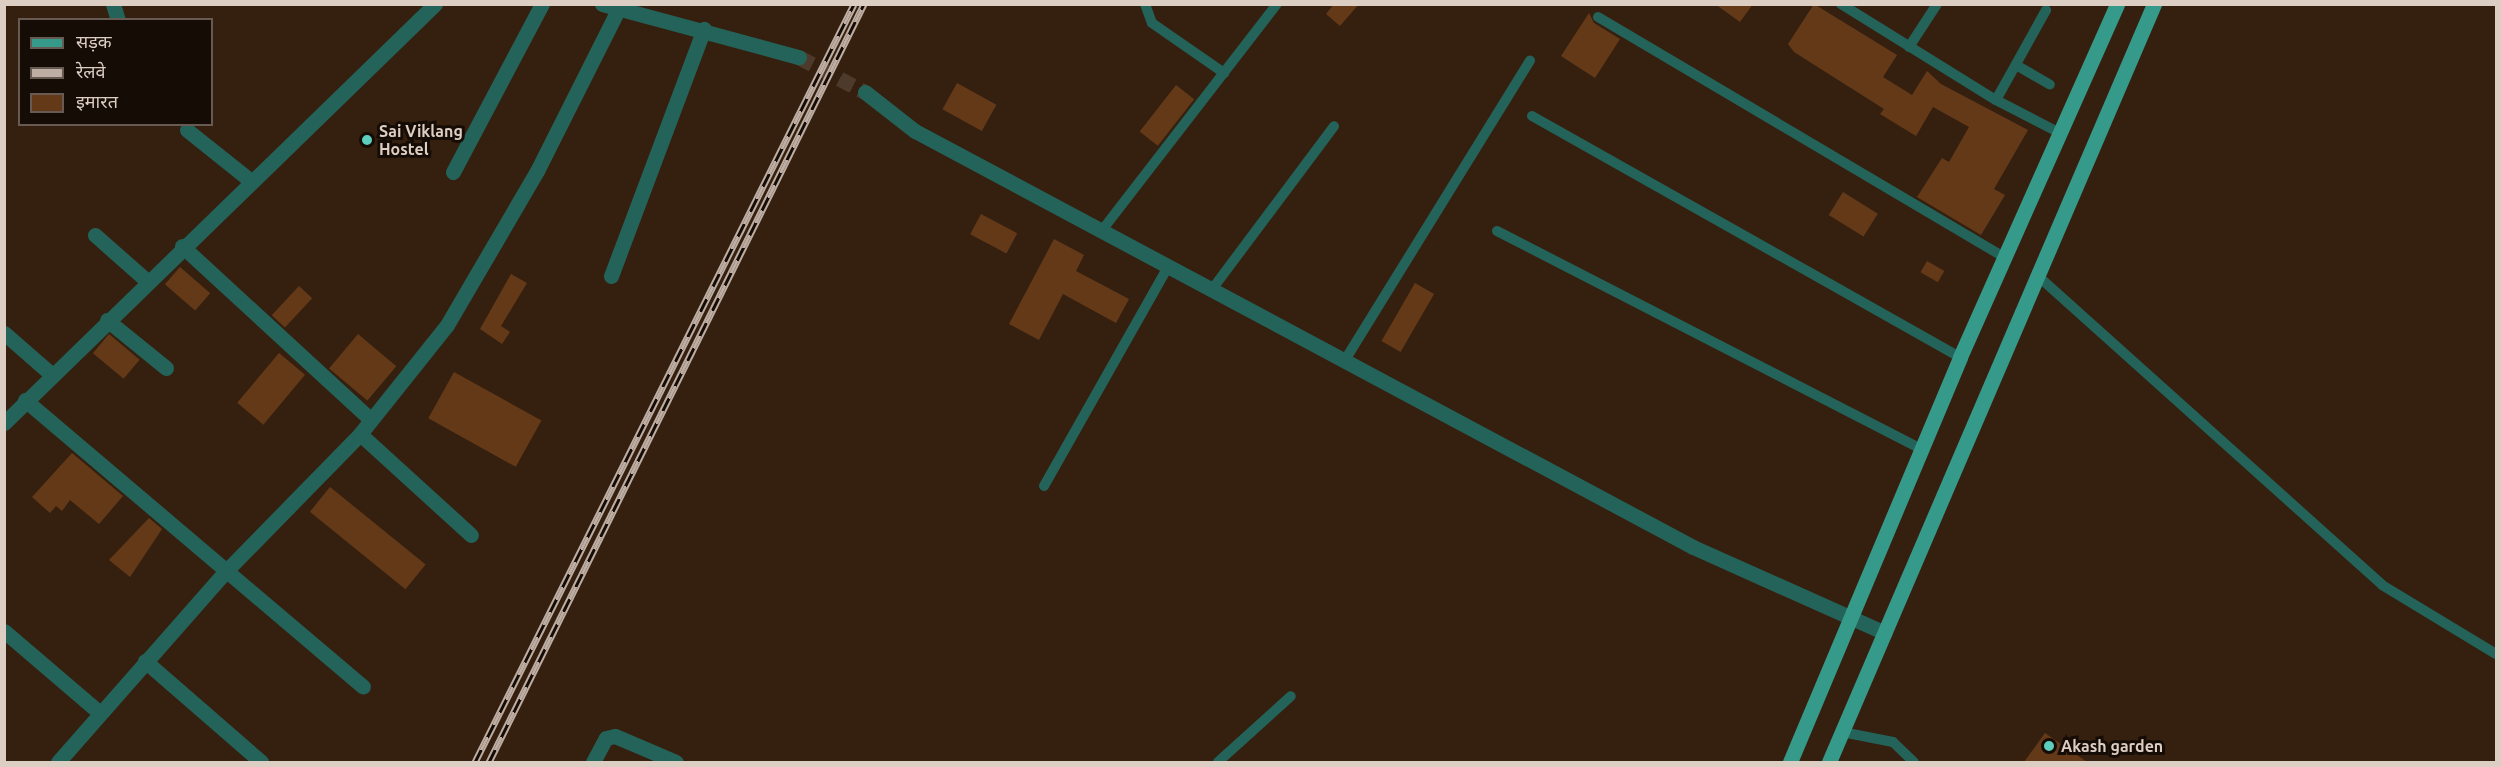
<!DOCTYPE html>
<html>
<head>
<meta charset="utf-8">
<style>
	body { margin:0 }
	#map { position:relative; width:2501px; height:767px; overflow:hidden; background:#352010; font-family:Ubuntu,"Noto Sans Devanagari",sans-serif }
	div>[style] { position:absolute }
	.building>* { inset:0; background:#643918; transform-origin:0 0 }
	.street-tunnel>* { height:15px; margin-top:-7.5px; transform-origin:0; background:repeating-linear-gradient(90deg,#4e3a2b 0 15px,transparent 0 23px) }
	.lane>* { height:10px; margin:-5px; padding:0 5px; transform-origin:5px; border-radius:5px; background:#236359 }
	.street>* { height:15px; margin:-7.5px; padding:0 7.5px; transform-origin:7.5px; border-radius:7.5px; background:#236359 }
	.primary>* { height:15px; margin:-7.5px; padding:0 7.5px; transform-origin:7.5px; border-radius:7.5px; background:#359a8a }
	.rail>* { height:7px; margin-top:-3.5px; transform-origin:0; background:repeating-linear-gradient(90deg,#160c06 0 14px,#bdada2 0 28px); box-sizing:border-box; border-block:2px solid #bdada2 }
	.dots>* { width:16px; height:16px; translate:-50% -50%; box-sizing:border-box; border:3px solid #160c06; border-radius:50% }
	span { translate:-50% -50%; white-space:nowrap; text-align:center; line-height:1.15; -webkit-text-stroke:6px #160c06; paint-order:stroke }
	.poi-label { font-size:16px; color:#ddcec4; font-weight:700 }
	.left { translate:0 -50%; text-align:left }
	.frame { position:absolute; inset:0; border:6px solid #ddcec4; pointer-events:none }
	.legend { position:absolute; left:18px; top:18px; width:195px; height:108px; box-sizing:border-box; background:#160c06; border:2px solid #665a52; margin:0; padding:8px 10px; list-style:none; font-size:18px; color:#ddcec4 }
	.legend li { display:flex; align-items:center; gap:12px; height:30px }
	.legend b { width:30px; border:2px solid #665a52 }
</style>
</head>
<body>
<div id="map">
	<div class="building">
		<div style="clip-path:polygon(1334px 4px,1359px 4px,1340px 26px,1326px 14px)"></div>
		<div style="clip-path:polygon(1715px 4px,1753px 4px,1740px 22px)"></div>
		<div style="clip-path:polygon(1814px 4px,1897px 55px,1883px 77px,1912px 95px,1927px 71px,1941px 84px,2028px 130px,1994px 189px,2005px 195px,1981px 235px,1917px 197px,1942px 158px,1949px 162px,1969px 127px,1933px 107px,1916px 136px,1880px 114px,1884px 109px,1794px 52px,1788px 44px)"></div>
		<div style="clip-path:polygon(1589px 13px,1594px 23px,1620px 39px,1595px 78px,1561px 56px)"></div>
		<div style="left:957px;top:83px;width:45px;height:30px;rotate:29deg"></div>
		<div style="left:1176px;top:85px;width:23px;height:59px;rotate:38deg"></div>
		<div style="left:1843px;top:192px;width:41px;height:27px;rotate:32deg"></div>
		<div style="left:981px;top:214px;width:41px;height:23px;rotate:28deg"></div>
		<div style="clip-path:polygon(1054px 239px,1084px 255px,1076px 271px,1129px 299px,1116px 323px,1063px 294px,1039px 340px,1009px 324px)"></div>
		<div style="left:1927px;top:261px;width:20px;height:13px;rotate:30deg"></div>
		<div style="left:180px;top:267px;width:40px;height:23px;rotate:41deg"></div>
		<div style="clip-path:polygon(511px 274px,527px 283px,501px 326px,510px 332px,502px 344px,480px 329px)"></div>
		<div style="left:1415px;top:283px;width:22px;height:67px;rotate:30deg"></div>
		<div style="left:299px;top:286px;width:18px;height:40px;rotate:43deg"></div>
		<div style="left:109px;top:334px;width:40px;height:25px;rotate:40deg"></div>
		<div style="left:358px;top:334px;width:50px;height:45px;rotate:40deg"></div>
		<div style="left:279px;top:353px;width:34px;height:65px;rotate:40deg"></div>
		<div style="left:454px;top:372px;width:100px;height:53px;rotate:29deg"></div>
		<div style="clip-path:polygon(72px 453px,123px 496px,99px 524px,70px 500px,62px 511px,56px 506px,50px 513px,32px 497px)"></div>
		<div style="left:330px;top:487px;width:123px;height:32px;rotate:39deg"></div>
		<div style="clip-path:polygon(149px 518px,162px 529px,130px 577px,109px 560px)"></div>
		<div style="clip-path:polygon(2045px 733px,2087px 762px,2024px 762px)"></div>
	</div>
	<div class="street-tunnel">
		<div style="left:799px;top:57px;width:75px;rotate:27.9deg"></div>
	</div>
	<div class="lane">
		<div style="left:1145px;top:4px;width:20px;rotate:70deg"></div>
		<div style="left:1152px;top:23px;width:88px;rotate:34.8deg"></div>
		<div style="left:1841px;top:4px;width:182px;rotate:31.8deg"></div>
		<div style="left:1996px;top:100px;width:70px;rotate:27.3deg"></div>
		<div style="left:1598px;top:17px;width:473px;rotate:30.6deg"></div>
		<div style="left:1909px;top:47px;width:51px;rotate:-56.9deg"></div>
		<div style="left:2016px;top:65px;width:39px;rotate:30deg"></div>
		<div style="left:1996px;top:100px;width:103px;rotate:-60.9deg"></div>
		<div style="left:1532px;top:116px;width:491px;rotate:29.4deg"></div>
		<div style="left:1103px;top:229px;width:284px;rotate:-52.3deg"></div>
		<div style="left:1497px;top:231px;width:478px;rotate:27.2deg"></div>
		<div style="left:2038px;top:276px;width:462px;rotate:41.9deg"></div>
		<div style="left:2382px;top:585px;width:133px;rotate:31.2deg"></div>
		<div style="left:1213px;top:288px;width:202px;rotate:-53.2deg"></div>
		<div style="left:1345px;top:360px;width:352px;rotate:-58.3deg"></div>
		<div style="left:1044px;top:486px;width:254px;rotate:-60.5deg"></div>
		<div style="left:1842px;top:732px;width:52px;rotate:11.1deg"></div>
		<div style="left:1893px;top:742px;width:29px;rotate:44deg"></div>
		<div style="left:1218px;top:762px;width:98px;rotate:-42.1deg"></div>
	</div>
	<div class="street">
		<div style="left:113px;top:4px;width:17px;rotate:73deg"></div>
		<div style="left:602px;top:4px;width:204px;rotate:15.1deg"></div>
		<div style="left:865px;top:92px;width:63px;rotate:38deg"></div>
		<div style="left:915px;top:131px;width:882px;rotate:28.13deg"></div>
		<div style="left:1693px;top:547px;width:210px;rotate:24.1deg"></div>
		<div style="left:187px;top:130px;width:82px;rotate:38.6deg"></div>
		<div style="left:453px;top:172px;width:190px;rotate:-62.1deg"></div>
		<div style="left:95px;top:235px;width:69px;rotate:41.5deg"></div>
		<div style="left:182px;top:246px;width:254px;rotate:42.6deg"></div>
		<div style="left:611px;top:276px;width:264px;rotate:-69.4deg"></div>
		<div style="left:107px;top:320px;width:76px;rotate:39.1deg"></div>
		<div style="left:4px;top:333px;width:62px;rotate:41.1deg"></div>
		<div style="left:25px;top:400px;width:443px;rotate:40.3deg"></div>
		<div style="left:4px;top:423px;width:601px;rotate:-44.19deg"></div>
		<div style="left:360px;top:434px;width:150px;rotate:42.3deg"></div>
		<div style="left:4px;top:631px;width:125px;rotate:40.5deg"></div>
		<div style="left:145px;top:661px;width:154px;rotate:41deg"></div>
		<div style="left:58px;top:762px;width:254px;rotate:-48.7deg"></div>
		<div style="left:226px;top:571px;width:192px;rotate:-45.6deg"></div>
		<div style="left:360px;top:434px;width:139px;rotate:-51.4deg"></div>
		<div style="left:447px;top:325px;width:178px;rotate:-59.7deg"></div>
		<div style="left:537px;top:171px;width:180px;rotate:-63.3deg"></div>
		<div style="left:593px;top:762px;width:27px;rotate:-62deg"></div>
		<div style="left:606px;top:738px;width:9px;rotate:-13deg"></div>
		<div style="left:615px;top:736px;width:66px;rotate:23.1deg"></div>
	</div>
	<div class="primary">
		<div style="left:1790px;top:762px;width:439px;rotate:-67.2deg"></div>
		<div style="left:1960px;top:357px;width:386px;rotate:-66deg"></div>
		<div style="left:1829px;top:762px;width:825px;rotate:-66.79deg"></div>
	</div>
	<div class="rail">
		<div style="left:475px;top:762px;width:847px;rotate:-63.43deg"></div>
		<div style="left:489px;top:762px;width:846px;rotate:-63.68deg"></div>
	</div>
	<div class="dots">
		<div style="left:367px;top:140px;background:#5ccebb"></div>
		<div style="left:2049px;top:746px;background:#5ccebb"></div>
	</div>
	<div class="poi-label">
		<span class="left" style="left:379px;top:140px">Sai Viklang<br>Hostel</span>
		<span class="left" style="left:2061px;top:746px">Akash garden</span>
	</div>
	<div class="frame"></div>
	<ul class="legend">
	<li><b style="height:8px;background:#359a8a"></b>सड़क</li>
	<li><b style="height:8px;background:#bdada2"></b>रेलवे</li>
	<li><b style="height:16px;background:#643918"></b>इमारत</li>
	</ul>
</div>
</body>
</html>
